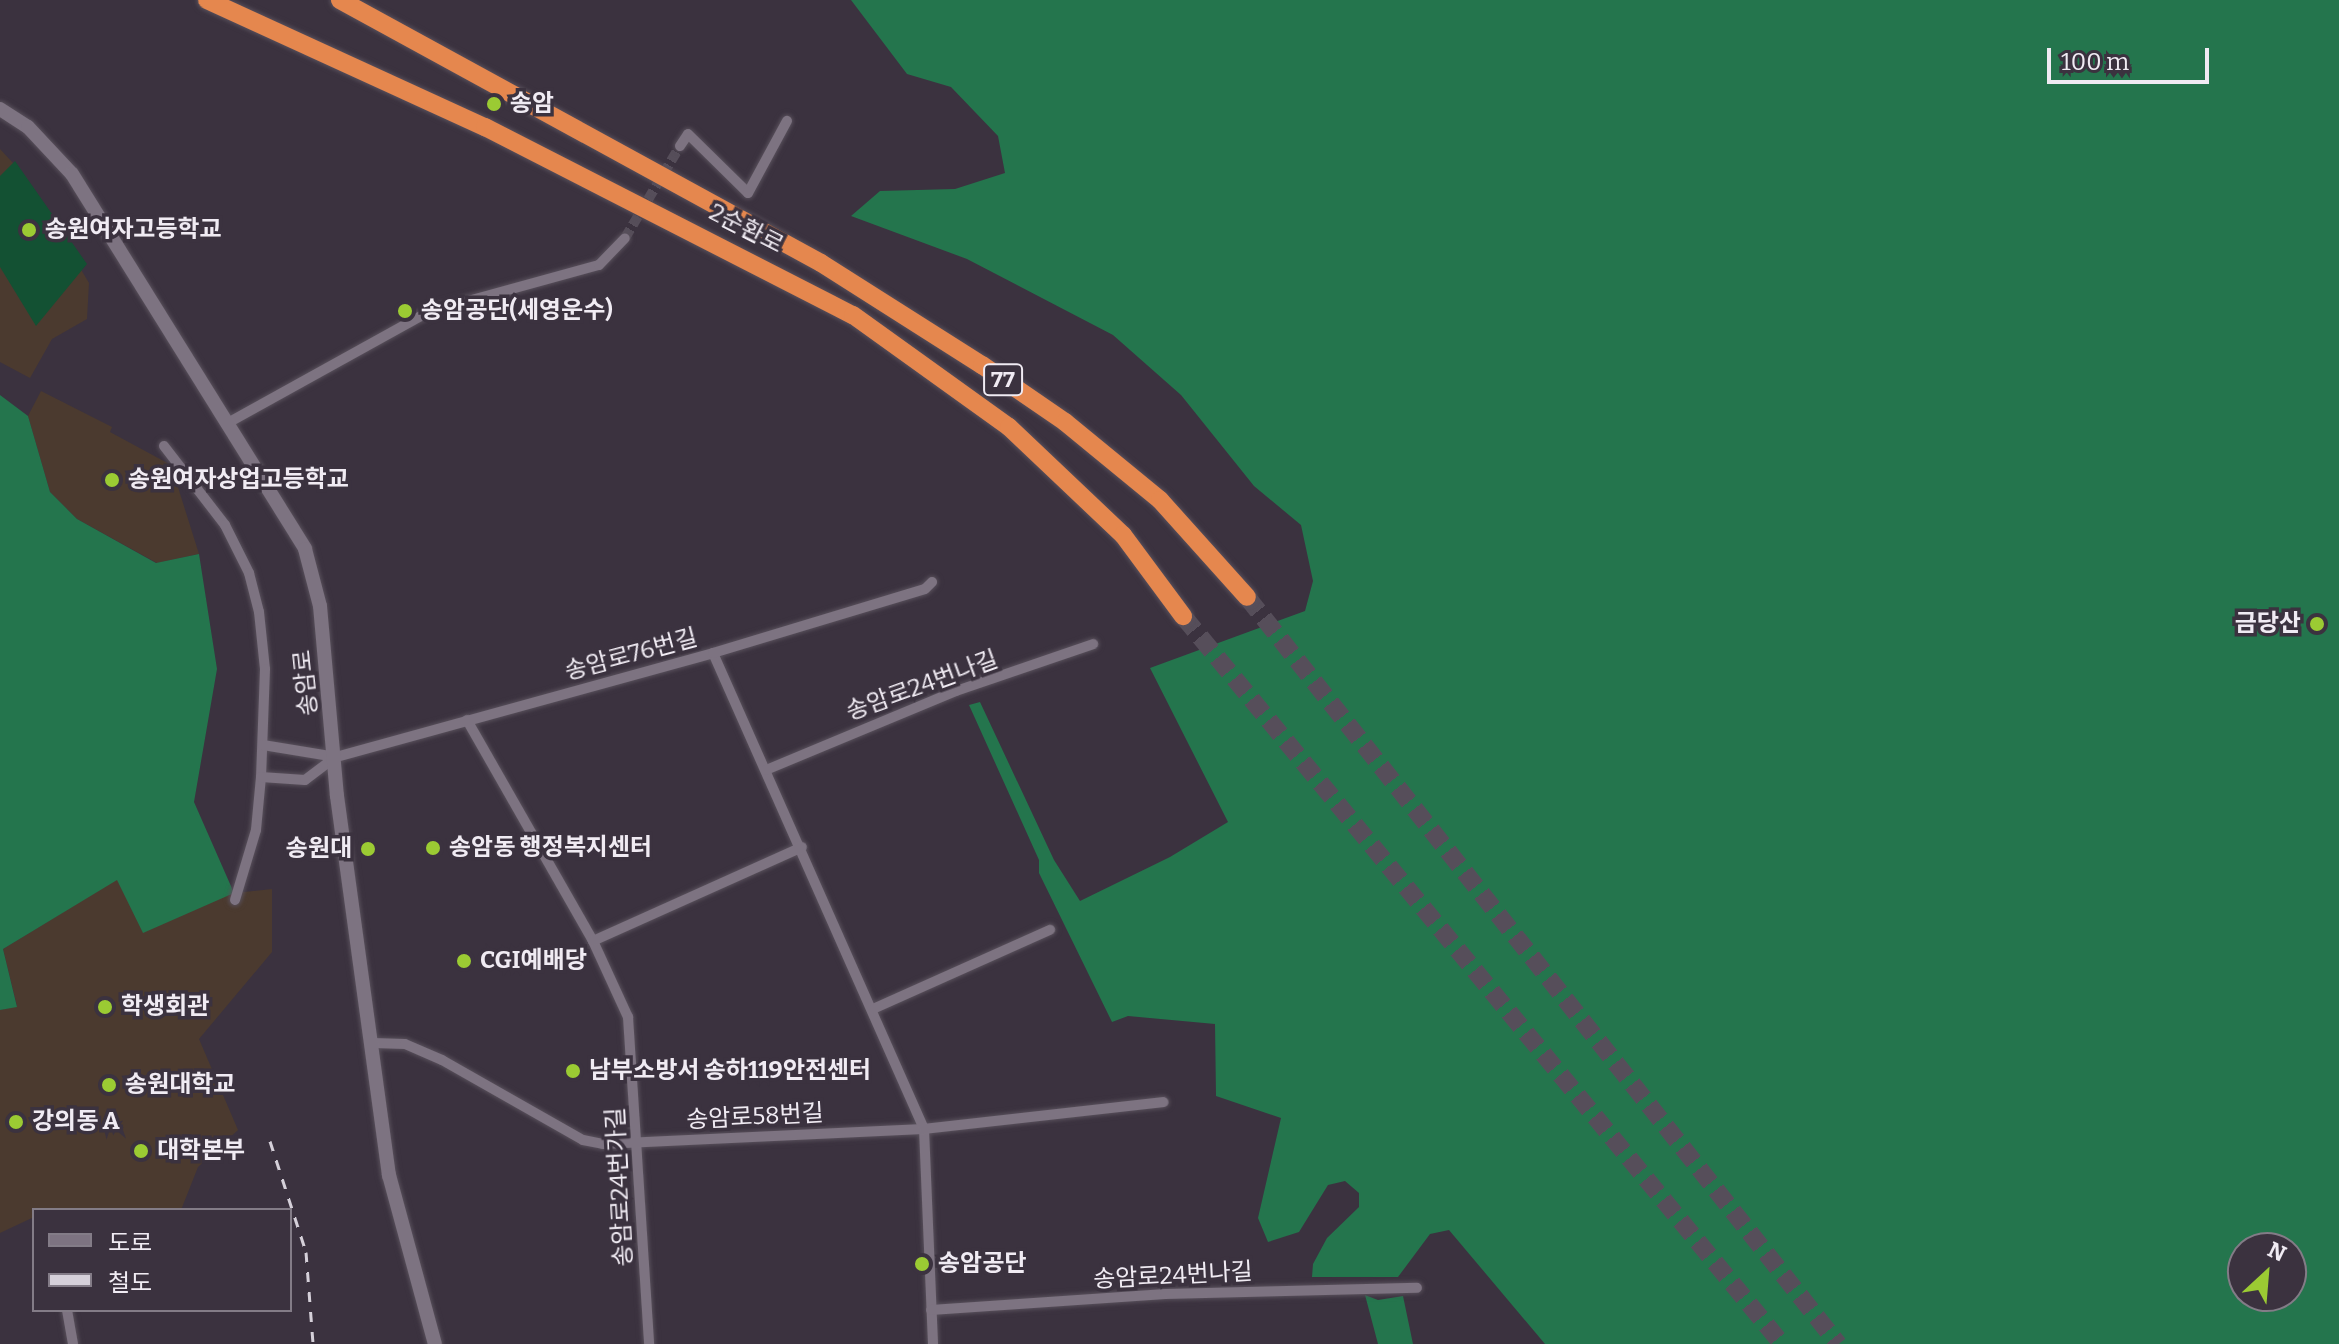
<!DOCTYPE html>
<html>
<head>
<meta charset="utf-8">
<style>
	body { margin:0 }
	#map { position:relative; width:2339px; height:1344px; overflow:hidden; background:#3b323f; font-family:Bitter,"Noto Sans KR",serif }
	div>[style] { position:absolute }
	.education>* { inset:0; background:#4b3a2f }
	.green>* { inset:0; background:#135133 }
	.forest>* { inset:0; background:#24754d }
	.street-tunnel>* { height:10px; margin-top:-5px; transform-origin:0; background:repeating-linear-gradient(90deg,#564e5a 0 10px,transparent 0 15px) }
	.highway-tunnel>* { height:18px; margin-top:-9px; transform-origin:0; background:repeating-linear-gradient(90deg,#564e5a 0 18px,transparent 0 27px) }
	.roads { filter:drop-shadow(0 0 2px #58505b) drop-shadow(0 0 2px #58505b) }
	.street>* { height:10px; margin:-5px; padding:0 5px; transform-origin:5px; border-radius:5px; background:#7d7381 }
	.secondary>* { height:14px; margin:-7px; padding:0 7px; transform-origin:7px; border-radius:7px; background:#7d7381 }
	.highway>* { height:18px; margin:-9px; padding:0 9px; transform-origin:9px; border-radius:9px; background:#e5874e }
	.rail>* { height:3px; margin-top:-1.5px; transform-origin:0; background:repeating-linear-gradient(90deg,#d5d0d9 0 10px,transparent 0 20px) }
	.dots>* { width:22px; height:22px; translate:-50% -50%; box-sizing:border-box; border:4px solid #3b323f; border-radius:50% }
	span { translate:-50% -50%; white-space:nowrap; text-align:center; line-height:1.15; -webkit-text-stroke:7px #3b323f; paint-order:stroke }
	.shield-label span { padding:2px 6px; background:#3b323f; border:2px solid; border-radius:6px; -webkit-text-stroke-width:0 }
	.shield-label { font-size:22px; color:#f0ebf3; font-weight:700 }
	.poi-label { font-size:24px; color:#f0ebf3; font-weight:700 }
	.left { translate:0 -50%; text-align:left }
	.right { translate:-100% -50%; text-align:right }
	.street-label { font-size:24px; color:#f0ebf3 }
	.legend { position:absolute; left:32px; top:1208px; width:260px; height:104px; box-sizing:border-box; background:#3b323f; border:2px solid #837c87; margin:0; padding:10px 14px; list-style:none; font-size:24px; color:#f0ebf3 }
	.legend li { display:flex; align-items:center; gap:16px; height:40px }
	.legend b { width:40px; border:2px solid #837c87 }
	.north { position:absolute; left:2227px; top:1232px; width:80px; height:80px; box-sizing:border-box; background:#3b323f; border:2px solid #837c87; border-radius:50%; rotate:26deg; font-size:22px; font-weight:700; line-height:32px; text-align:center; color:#f0ebf3 }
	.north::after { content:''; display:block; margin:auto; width:28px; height:36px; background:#9bcb33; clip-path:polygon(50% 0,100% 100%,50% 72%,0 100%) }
	.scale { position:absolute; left:2047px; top:48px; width:162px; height:36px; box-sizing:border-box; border:4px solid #f0ebf3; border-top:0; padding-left:10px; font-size:24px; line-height:28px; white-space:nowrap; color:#f0ebf3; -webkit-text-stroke:6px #3b323f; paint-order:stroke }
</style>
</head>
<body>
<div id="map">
	<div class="education">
		<div style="clip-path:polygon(0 149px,26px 177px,89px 283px,87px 319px,52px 339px,30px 378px,0 362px)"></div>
		<div style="clip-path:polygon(41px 391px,112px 427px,110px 432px,171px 465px,199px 554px,157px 563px,77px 519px,50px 492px,28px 416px)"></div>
		<div style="clip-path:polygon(117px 879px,234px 893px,272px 889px,272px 952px,199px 1039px,238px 1130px,198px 1167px,181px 1210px,34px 1210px,34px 1217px,0 1233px,0 1010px,17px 1006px,3px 949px)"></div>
	</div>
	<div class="green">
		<div style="clip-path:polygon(15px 161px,87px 264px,36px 326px,0 267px,0 176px)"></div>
	</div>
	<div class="forest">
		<div style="clip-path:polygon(evenodd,851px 0,2339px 0,2339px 1344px,1545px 1344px,1449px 1230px,1430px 1234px,1398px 1277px,1312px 1277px,1313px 1264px,1327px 1238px,1359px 1207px,1359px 1193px,1345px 1181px,1328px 1185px,1299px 1232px,1268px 1242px,1258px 1218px,1281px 1118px,1216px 1096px,1215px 1024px,1128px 1016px,1112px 1022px,1039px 873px,1039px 860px,969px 705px,980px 702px,1054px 860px,1080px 901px,1170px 857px,1228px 822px,1150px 668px,1305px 611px,1313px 581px,1301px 525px,1254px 486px,1181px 395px,1113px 335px,967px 259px,851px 216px,880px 191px,955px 189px,1005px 173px,998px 136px,951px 87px,907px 74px,851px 0,2243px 1248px,2291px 1248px,2291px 1296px,2243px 1296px,2243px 1248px)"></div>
		<div style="clip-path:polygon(0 395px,28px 416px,50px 492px,77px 519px,156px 563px,199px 554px,217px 669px,194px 802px,234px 893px,143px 933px,117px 880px,3px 949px,17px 1007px,0 1010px)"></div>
		<div style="clip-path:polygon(1365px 1295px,1378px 1300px,1403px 1296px,1413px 1344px,1378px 1344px)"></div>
	</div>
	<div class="street-tunnel">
		<div style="left:625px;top:238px;width:107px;rotate:-59.1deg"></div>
	</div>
	<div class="highway-tunnel">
		<div style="left:1247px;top:597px;width:953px;rotate:51.65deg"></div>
		<div style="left:1183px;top:616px;width:943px;rotate:50.55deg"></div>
	</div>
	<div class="roads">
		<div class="street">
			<div style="left:680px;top:146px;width:14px;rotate:-56deg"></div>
			<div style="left:688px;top:134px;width:84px;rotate:44.5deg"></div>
			<div style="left:748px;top:193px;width:82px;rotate:-61.6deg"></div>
			<div style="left:226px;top:424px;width:231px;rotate:-29deg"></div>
			<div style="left:428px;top:312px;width:177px;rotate:-15.4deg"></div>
			<div style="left:599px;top:265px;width:37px;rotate:-46deg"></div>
			<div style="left:164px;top:446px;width:100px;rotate:52.3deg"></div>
			<div style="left:225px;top:525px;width:54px;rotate:63.4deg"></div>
			<div style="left:249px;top:573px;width:40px;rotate:75.6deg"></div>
			<div style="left:259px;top:612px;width:57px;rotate:84deg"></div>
			<div style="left:265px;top:669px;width:108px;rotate:92.1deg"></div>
			<div style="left:261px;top:777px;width:53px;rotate:95.4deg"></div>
			<div style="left:256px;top:830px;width:73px;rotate:106.7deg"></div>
			<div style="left:713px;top:653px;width:521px;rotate:66.09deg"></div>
			<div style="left:924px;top:1129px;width:215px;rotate:87.6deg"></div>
			<div style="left:467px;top:720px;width:254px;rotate:60.3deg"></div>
			<div style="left:593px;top:941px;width:84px;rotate:65.3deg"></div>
			<div style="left:628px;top:1017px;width:328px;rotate:86.3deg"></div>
			<div style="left:263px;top:745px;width:74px;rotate:9.3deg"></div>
			<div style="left:766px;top:770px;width:206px;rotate:-22.6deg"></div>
			<div style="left:956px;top:691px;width:145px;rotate:-18.9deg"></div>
			<div style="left:261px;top:777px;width:44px;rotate:3.9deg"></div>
			<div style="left:305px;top:780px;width:39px;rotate:-37deg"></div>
			<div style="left:336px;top:757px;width:391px;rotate:-15.4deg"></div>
			<div style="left:713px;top:653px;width:221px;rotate:-16.8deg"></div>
			<div style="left:925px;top:589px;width:10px;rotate:-45deg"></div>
			<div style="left:593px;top:941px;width:229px;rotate:-24.2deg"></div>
			<div style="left:873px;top:1009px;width:194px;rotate:-24.1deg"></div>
			<div style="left:373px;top:1043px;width:32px;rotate:2deg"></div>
			<div style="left:405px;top:1044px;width:40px;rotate:23.4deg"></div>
			<div style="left:442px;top:1060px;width:162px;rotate:29.6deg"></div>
			<div style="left:583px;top:1140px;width:20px;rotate:11deg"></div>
			<div style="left:603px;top:1144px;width:321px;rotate:-2.7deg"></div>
			<div style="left:924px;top:1129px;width:241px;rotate:-6.4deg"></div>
			<div style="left:67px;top:1310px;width:35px;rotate:80deg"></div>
			<div style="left:931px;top:1310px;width:235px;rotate:-3.9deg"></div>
			<div style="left:1165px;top:1294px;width:252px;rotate:-1.4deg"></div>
		</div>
		<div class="secondary">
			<div style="left:0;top:109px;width:33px;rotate:33deg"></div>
			<div style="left:28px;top:127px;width:64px;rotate:46.9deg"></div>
			<div style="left:72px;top:174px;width:441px;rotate:58.1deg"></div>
			<div style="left:305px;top:549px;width:59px;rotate:75.3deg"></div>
			<div style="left:320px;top:606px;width:191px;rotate:84.9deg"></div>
			<div style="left:337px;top:796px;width:383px;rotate:82.2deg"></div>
			<div style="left:389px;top:1175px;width:175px;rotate:74.8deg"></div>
		</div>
		<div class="highway">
			<div style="left:207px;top:0;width:306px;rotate:24.6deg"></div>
			<div style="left:485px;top:127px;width:413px;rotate:27.1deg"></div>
			<div style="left:853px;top:315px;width:192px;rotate:35.7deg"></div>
			<div style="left:1009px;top:427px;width:157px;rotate:43.5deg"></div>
			<div style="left:1123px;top:535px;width:101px;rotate:53.5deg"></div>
			<div style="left:340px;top:0;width:548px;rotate:28.67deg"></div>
			<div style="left:821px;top:263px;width:191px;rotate:32.4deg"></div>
			<div style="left:982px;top:365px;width:101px;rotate:34.5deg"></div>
			<div style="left:1065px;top:422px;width:123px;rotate:39.4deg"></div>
			<div style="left:1160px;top:500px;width:130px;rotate:48.1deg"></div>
		</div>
	</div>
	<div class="rail">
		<div style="left:270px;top:1141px;width:117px;rotate:72deg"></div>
		<div style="left:306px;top:1252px;width:92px;rotate:85.6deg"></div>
	</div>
	<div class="dots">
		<div style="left:494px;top:104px;background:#9bcb33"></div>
		<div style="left:29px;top:230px;background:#9bcb33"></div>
		<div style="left:405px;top:311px;background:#9bcb33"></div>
		<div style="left:112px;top:480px;background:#9bcb33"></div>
		<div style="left:2317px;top:624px;background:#9bcb33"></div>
		<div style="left:433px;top:848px;background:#9bcb33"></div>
		<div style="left:368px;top:849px;background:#9bcb33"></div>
		<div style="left:464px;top:961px;background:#9bcb33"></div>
		<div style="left:105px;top:1007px;background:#9bcb33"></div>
		<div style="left:573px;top:1071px;background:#9bcb33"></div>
		<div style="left:109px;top:1085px;background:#9bcb33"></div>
		<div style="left:16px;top:1122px;background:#9bcb33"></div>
		<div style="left:141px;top:1151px;background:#9bcb33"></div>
		<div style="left:922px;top:1264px;background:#9bcb33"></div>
	</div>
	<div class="shield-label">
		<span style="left:1003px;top:380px">77</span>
	</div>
	<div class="poi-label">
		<span class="left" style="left:510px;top:104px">송암</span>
		<span class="left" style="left:45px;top:230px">송원여자고등학교</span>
		<span class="left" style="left:421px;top:311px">송암공단(세영운수)</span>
		<span class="left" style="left:128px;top:480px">송원여자상업고등학교</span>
		<span class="right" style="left:2301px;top:624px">금당산</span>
		<span class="left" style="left:449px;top:848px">송암동 행정복지센터</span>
		<span class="right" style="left:352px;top:849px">송원대</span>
		<span class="left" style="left:480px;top:961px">CGI예배당</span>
		<span class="left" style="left:121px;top:1007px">학생회관</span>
		<span class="left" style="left:589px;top:1071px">남부소방서 송하119안전센터</span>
		<span class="left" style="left:125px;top:1085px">송원대학교</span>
		<span class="left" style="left:32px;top:1122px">강의동 A</span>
		<span class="left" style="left:157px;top:1151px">대학본부</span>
		<span class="left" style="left:938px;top:1264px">송암공단</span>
	</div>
	<div class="street-label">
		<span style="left:746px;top:229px;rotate:27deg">2순환로</span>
		<span style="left:631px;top:655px;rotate:-15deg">송암로76번길</span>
		<span style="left:306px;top:683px;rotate:-96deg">송암로</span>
		<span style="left:922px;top:686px;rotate:-20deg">송암로24번나길</span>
		<span style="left:755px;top:1117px;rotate:-3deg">송암로58번길</span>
		<span style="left:620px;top:1187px;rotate:-93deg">송암로24번가길</span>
		<span style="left:1173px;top:1276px;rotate:-3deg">송암로24번나길</span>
	</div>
	<ul class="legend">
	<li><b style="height:10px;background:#7d7381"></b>도로</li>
	<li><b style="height:10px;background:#d5d0d9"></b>철도</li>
	</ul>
	<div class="north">N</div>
	<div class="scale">100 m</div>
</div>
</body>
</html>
